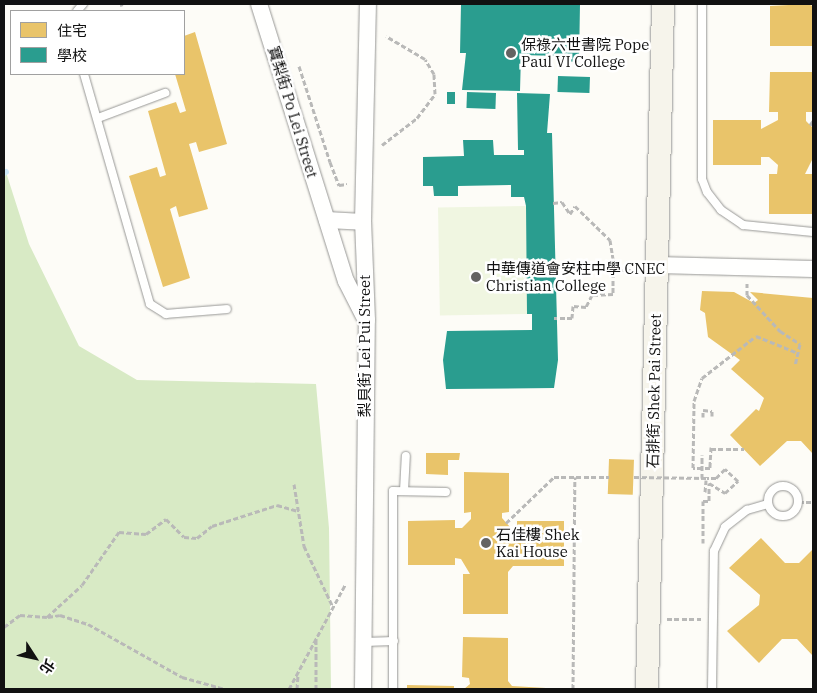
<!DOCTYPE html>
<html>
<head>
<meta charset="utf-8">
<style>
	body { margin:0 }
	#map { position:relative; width:817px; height:693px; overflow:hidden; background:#fdfcf7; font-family:"IBM Plex Serif","Noto Sans TC",serif }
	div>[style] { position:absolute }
	.forest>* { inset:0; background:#d8eac5 }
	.pitch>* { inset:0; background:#f0f6e1; transform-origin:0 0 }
	.homes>* { inset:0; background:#e9c46a; transform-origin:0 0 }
	.schools>* { inset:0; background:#2a9d8f; transform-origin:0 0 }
	.stream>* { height:5.5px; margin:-2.75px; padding:0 2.75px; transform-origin:2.75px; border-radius:2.75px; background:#cde8f7 }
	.path>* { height:3px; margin-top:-1.5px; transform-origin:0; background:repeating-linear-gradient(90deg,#b9b9b8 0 5px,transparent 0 7.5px) }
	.roads { filter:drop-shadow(0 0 1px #979795) drop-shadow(0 0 1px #979795) }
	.lane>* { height:8px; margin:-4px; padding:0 4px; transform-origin:4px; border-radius:4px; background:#fffffe }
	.lane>.ring { margin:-4px; padding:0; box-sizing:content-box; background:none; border:8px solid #fffffe; border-radius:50% }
	.street>* { height:16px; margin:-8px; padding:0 8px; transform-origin:8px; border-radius:8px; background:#fffffe }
	.secondary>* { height:22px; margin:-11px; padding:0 11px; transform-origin:11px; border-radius:11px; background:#f6f4eb }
	.path-bridge>* { height:3px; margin-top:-1.5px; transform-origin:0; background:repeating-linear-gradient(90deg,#b9b9b8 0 5px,transparent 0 7.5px) }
	.dots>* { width:14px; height:14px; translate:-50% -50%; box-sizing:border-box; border:2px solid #fff; border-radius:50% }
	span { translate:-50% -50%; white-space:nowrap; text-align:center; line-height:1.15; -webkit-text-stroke:5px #fff; paint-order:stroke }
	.poi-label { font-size:15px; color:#111 }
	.left { translate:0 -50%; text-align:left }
	.street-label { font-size:15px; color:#111 }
	.frame { position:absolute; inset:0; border:5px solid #111; pointer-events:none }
	.legend { position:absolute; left:10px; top:10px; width:175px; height:65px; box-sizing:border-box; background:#fff; border:1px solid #a0a0a0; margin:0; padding:6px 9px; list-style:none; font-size:15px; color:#111 }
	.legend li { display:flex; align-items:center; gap:10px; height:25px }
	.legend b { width:25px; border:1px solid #a0a0a0 }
	.north { position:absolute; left:10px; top:633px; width:50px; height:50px; -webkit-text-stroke:4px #fff; paint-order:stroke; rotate:125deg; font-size:14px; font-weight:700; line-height:20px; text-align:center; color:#111 }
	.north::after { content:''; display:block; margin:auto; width:18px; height:22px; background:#111; clip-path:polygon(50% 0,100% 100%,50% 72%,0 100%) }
</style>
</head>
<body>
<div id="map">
	<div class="forest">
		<div style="clip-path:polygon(4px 166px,29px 244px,79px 346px,137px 380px,316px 384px,329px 528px,331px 689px,4px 689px)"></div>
	</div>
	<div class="pitch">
		<div style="left:526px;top:206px;width:108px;height:88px;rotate:89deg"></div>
	</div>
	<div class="homes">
		<div style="clip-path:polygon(807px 4px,813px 6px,813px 46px,770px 46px,770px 6px)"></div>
		<div style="clip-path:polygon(195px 32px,227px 144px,199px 152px,196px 142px,189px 144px,208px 209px,179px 217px,176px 206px,170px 209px,190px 278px,163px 287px,129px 176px,157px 167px,160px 177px,166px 175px,148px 111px,176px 102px,180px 113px,186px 111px,175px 74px,184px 74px,184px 36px)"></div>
		<div style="clip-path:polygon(770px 72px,813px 72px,813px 112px,806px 112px,806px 121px,813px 128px,813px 158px,805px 174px,813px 174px,813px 214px,769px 214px,769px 174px,777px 174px,778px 165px,769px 157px,761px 157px,761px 165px,713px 165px,713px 120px,761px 120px,761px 129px,778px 120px,778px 112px,769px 112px)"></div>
		<div style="clip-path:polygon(702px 291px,734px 292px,754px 303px,758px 300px,750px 292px,813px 298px,813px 454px,801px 441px,787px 441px,760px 466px,730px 435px,756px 409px,759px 411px,764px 398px,731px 369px,740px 360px,708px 337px,705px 313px,700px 310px)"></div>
		<div style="clip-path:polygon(426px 453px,460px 453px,459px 460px,448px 460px,448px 475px,426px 474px)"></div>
		<div style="left:609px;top:459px;width:25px;height:35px;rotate:2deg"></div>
		<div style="clip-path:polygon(464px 472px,509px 473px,509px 512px,502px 513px,502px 518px,511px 528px,517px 528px,517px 521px,564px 521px,564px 566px,513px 566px,508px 572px,508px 614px,463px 614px,463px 574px,470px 574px,461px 559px,455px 558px,455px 565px,408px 565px,408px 521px,455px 520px,455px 528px,462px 528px,471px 519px,471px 512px,464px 513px)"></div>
		<div style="clip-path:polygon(761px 538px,785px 563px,799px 563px,813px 549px,813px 656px,797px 639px,782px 639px,759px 663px,727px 631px,759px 605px,760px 595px,729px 568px)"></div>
		<div style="clip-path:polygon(463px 637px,508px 638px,508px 681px,512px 686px,563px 689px,464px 689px,470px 684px,469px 678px,462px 677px)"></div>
		<div style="clip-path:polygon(407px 685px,454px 686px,454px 689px,407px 689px)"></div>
	</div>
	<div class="schools">
		<div style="clip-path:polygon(461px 4px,580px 4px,579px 62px,560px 61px,560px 56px,521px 55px,520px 91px,462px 90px,466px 53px,460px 53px)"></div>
		<div style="left:558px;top:76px;width:32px;height:16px;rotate:2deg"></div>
		<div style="left:447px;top:92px;width:8px;height:12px"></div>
		<div style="left:467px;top:92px;width:29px;height:16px;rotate:2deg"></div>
		<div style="clip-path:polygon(517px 93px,550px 94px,547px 133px,552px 133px,558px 360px,554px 388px,446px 389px,443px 360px,447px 331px,532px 330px,532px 314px,527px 314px,526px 206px,524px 197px,511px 197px,511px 185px,458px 186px,458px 196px,434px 196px,433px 186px,423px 186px,423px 157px,464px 156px,463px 140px,493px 140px,494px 155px,524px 155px,524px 150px,518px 150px)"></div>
	</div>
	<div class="stream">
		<div style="left:4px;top:173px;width:2px;rotate:-27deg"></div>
	</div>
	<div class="path">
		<div style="left:120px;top:5px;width:3px;rotate:-18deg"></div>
		<div style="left:299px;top:66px;width:101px;rotate:72.1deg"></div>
		<div style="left:330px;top:162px;width:25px;rotate:69deg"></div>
		<div style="left:339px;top:185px;width:8px;rotate:-7deg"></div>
		<div style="left:810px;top:125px;width:5px;rotate:-53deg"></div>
		<div style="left:382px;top:145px;width:44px;rotate:-37.6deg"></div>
		<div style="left:417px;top:118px;width:30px;rotate:-53deg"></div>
		<div style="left:435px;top:94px;width:20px;rotate:-93deg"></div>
		<div style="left:434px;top:74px;width:17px;rotate:-121deg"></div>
		<div style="left:425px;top:59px;width:45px;rotate:-149.5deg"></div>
		<div style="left:553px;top:203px;width:9px;rotate:-6deg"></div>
		<div style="left:562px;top:202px;width:14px;rotate:56deg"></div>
		<div style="left:570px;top:214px;width:9px;rotate:-58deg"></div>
		<div style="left:575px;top:206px;width:49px;rotate:44.2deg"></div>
		<div style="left:610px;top:240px;width:18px;rotate:81deg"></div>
		<div style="left:613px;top:258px;width:36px;rotate:90deg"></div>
		<div style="left:613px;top:294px;width:21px;rotate:177deg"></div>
		<div style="left:592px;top:295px;width:13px;rotate:117deg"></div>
		<div style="left:586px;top:307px;width:13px;rotate:-176deg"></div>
		<div style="left:573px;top:306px;width:12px;rotate:95deg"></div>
		<div style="left:572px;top:318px;width:18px;rotate:180deg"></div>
		<div style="left:613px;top:270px;width:24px"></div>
		<div style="left:747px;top:283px;width:12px;rotate:90deg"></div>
		<div style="left:747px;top:295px;width:49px;rotate:47.5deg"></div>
		<div style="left:780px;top:331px;width:24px;rotate:33deg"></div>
		<div style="left:800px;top:344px;width:22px;rotate:103deg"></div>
		<div style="left:703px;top:417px;width:7px;rotate:-90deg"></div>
		<div style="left:703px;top:410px;width:9px;rotate:6deg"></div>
		<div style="left:712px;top:411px;width:5px;rotate:90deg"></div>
		<div style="left:711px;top:447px;width:21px;rotate:93deg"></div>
		<div style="left:710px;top:468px;width:17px;rotate:180deg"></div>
		<div style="left:693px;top:468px;width:67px;rotate:-89.1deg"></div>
		<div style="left:694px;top:401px;width:24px;rotate:-71deg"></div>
		<div style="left:702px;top:378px;width:68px;rotate:-37.9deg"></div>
		<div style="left:756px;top:336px;width:45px;rotate:22deg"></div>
		<div style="left:711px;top:449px;width:33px"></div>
		<div style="left:294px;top:484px;width:63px;rotate:80.8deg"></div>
		<div style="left:304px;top:546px;width:68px;rotate:64.6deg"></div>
		<div style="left:705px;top:492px;width:12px;rotate:-85deg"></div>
		<div style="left:799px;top:502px;width:14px"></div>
		<div style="left:506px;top:523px;width:66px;rotate:-43.8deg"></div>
		<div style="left:554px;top:477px;width:55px"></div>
		<div style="left:703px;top:543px;width:42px;rotate:-90deg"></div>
		<div style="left:703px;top:501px;width:6px"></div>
		<div style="left:709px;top:501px;width:18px;rotate:-90deg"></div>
		<div style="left:709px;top:483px;width:19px;rotate:32deg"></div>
		<div style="left:725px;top:493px;width:18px;rotate:-43deg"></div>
		<div style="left:738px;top:481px;width:18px;rotate:-137deg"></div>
		<div style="left:725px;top:469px;width:13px;rotate:135deg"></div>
		<div style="left:716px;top:478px;width:9px;rotate:180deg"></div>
		<div style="left:48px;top:617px;width:12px;rotate:-9deg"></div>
		<div style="left:60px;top:615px;width:29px;rotate:18deg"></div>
		<div style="left:88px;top:624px;width:108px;rotate:29.4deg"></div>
		<div style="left:182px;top:677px;width:45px;rotate:15.6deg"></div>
		<div style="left:667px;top:619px;width:34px"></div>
		<div style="left:4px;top:627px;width:20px;rotate:-37deg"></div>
		<div style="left:20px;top:615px;width:27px;rotate:4deg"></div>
		<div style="left:47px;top:617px;width:47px;rotate:-42.4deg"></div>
		<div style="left:82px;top:585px;width:65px;rotate:-55.1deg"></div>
		<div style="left:119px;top:532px;width:27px;rotate:4deg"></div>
		<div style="left:146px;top:534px;width:25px;rotate:-37deg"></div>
		<div style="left:166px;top:519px;width:25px;rotate:45deg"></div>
		<div style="left:184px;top:537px;width:13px;rotate:4deg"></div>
		<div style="left:197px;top:538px;width:19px;rotate:-39deg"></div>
		<div style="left:212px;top:526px;width:68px;rotate:-17.9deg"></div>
		<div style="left:277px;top:505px;width:22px;rotate:16deg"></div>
		<div style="left:289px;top:689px;width:118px;rotate:-61.7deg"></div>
		<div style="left:297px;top:689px;width:13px;rotate:-86deg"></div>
		<div style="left:316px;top:689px;width:51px;rotate:-90deg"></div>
		<div style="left:573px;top:689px;width:212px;rotate:-89.5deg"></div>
	</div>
	<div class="roads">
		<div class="lane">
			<div style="left:702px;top:4px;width:175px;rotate:90deg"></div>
			<div style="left:702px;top:179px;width:14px;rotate:69deg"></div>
			<div style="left:707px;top:192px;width:23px;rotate:52deg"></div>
			<div style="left:721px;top:210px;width:27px;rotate:34deg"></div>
			<div style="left:743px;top:225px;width:70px;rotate:5.7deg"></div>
			<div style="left:77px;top:11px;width:9px;rotate:-49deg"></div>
			<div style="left:84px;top:74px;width:239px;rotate:74deg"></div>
			<div style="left:150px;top:304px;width:19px;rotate:32deg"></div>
			<div style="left:166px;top:314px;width:61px;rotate:-4.7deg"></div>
			<div style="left:98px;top:118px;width:72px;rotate:-20.5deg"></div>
			<div class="ring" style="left:768px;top:486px;width:22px;height:22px"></div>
			<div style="left:404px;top:491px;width:35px;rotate:-87deg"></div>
			<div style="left:364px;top:642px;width:30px;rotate:-2deg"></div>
			<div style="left:393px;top:689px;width:198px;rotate:-90deg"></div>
			<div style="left:393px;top:491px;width:53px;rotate:1.1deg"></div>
			<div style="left:712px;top:689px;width:138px;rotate:-89.2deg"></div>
			<div style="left:714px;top:551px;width:26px;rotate:-65deg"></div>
			<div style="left:725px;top:527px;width:28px;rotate:-38deg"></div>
			<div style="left:747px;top:510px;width:22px;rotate:-16deg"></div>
		</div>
		<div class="street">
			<div style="left:259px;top:4px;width:290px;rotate:72.6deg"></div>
			<div style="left:346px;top:281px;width:39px;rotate:63deg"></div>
			<div style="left:327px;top:220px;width:36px;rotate:3deg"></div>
			<div style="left:657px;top:265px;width:156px;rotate:1.5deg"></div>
			<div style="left:363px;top:689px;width:369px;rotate:-89.4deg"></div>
			<div style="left:367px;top:320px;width:98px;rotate:-92.3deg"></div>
			<div style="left:363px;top:222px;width:218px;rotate:-88.7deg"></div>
		</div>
		<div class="secondary">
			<div style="left:647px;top:689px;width:685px;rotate:-88.66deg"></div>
		</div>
	</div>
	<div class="path-bridge">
		<div style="left:634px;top:477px;width:73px;rotate:0.8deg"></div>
		<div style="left:702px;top:478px;width:23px;rotate:-90deg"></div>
	</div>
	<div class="dots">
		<div style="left:511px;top:53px;background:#646362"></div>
		<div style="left:476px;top:277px;background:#646362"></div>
		<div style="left:486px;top:543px;background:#646362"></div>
	</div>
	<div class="poi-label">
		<span class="left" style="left:521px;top:53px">保祿六世書院 Pope<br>Paul VI College</span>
		<span class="left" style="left:486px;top:277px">中華傳道會安柱中學 CNEC<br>Christian College</span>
		<span class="left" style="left:496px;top:543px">石佳樓 Shek<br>Kai House</span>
	</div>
	<div class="street-label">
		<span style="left:293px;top:112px;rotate:73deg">寶梨街 Po Lei Street</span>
		<span style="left:365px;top:346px;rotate:-90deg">梨貝街 Lei Pui Street</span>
		<span style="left:654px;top:391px;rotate:-89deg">石排街 Shek Pai Street</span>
	</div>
	<div class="frame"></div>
	<ul class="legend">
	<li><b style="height:14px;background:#e9c46a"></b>住宅</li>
	<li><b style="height:14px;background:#2a9d8f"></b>學校</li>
	</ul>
	<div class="north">北</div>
</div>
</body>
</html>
